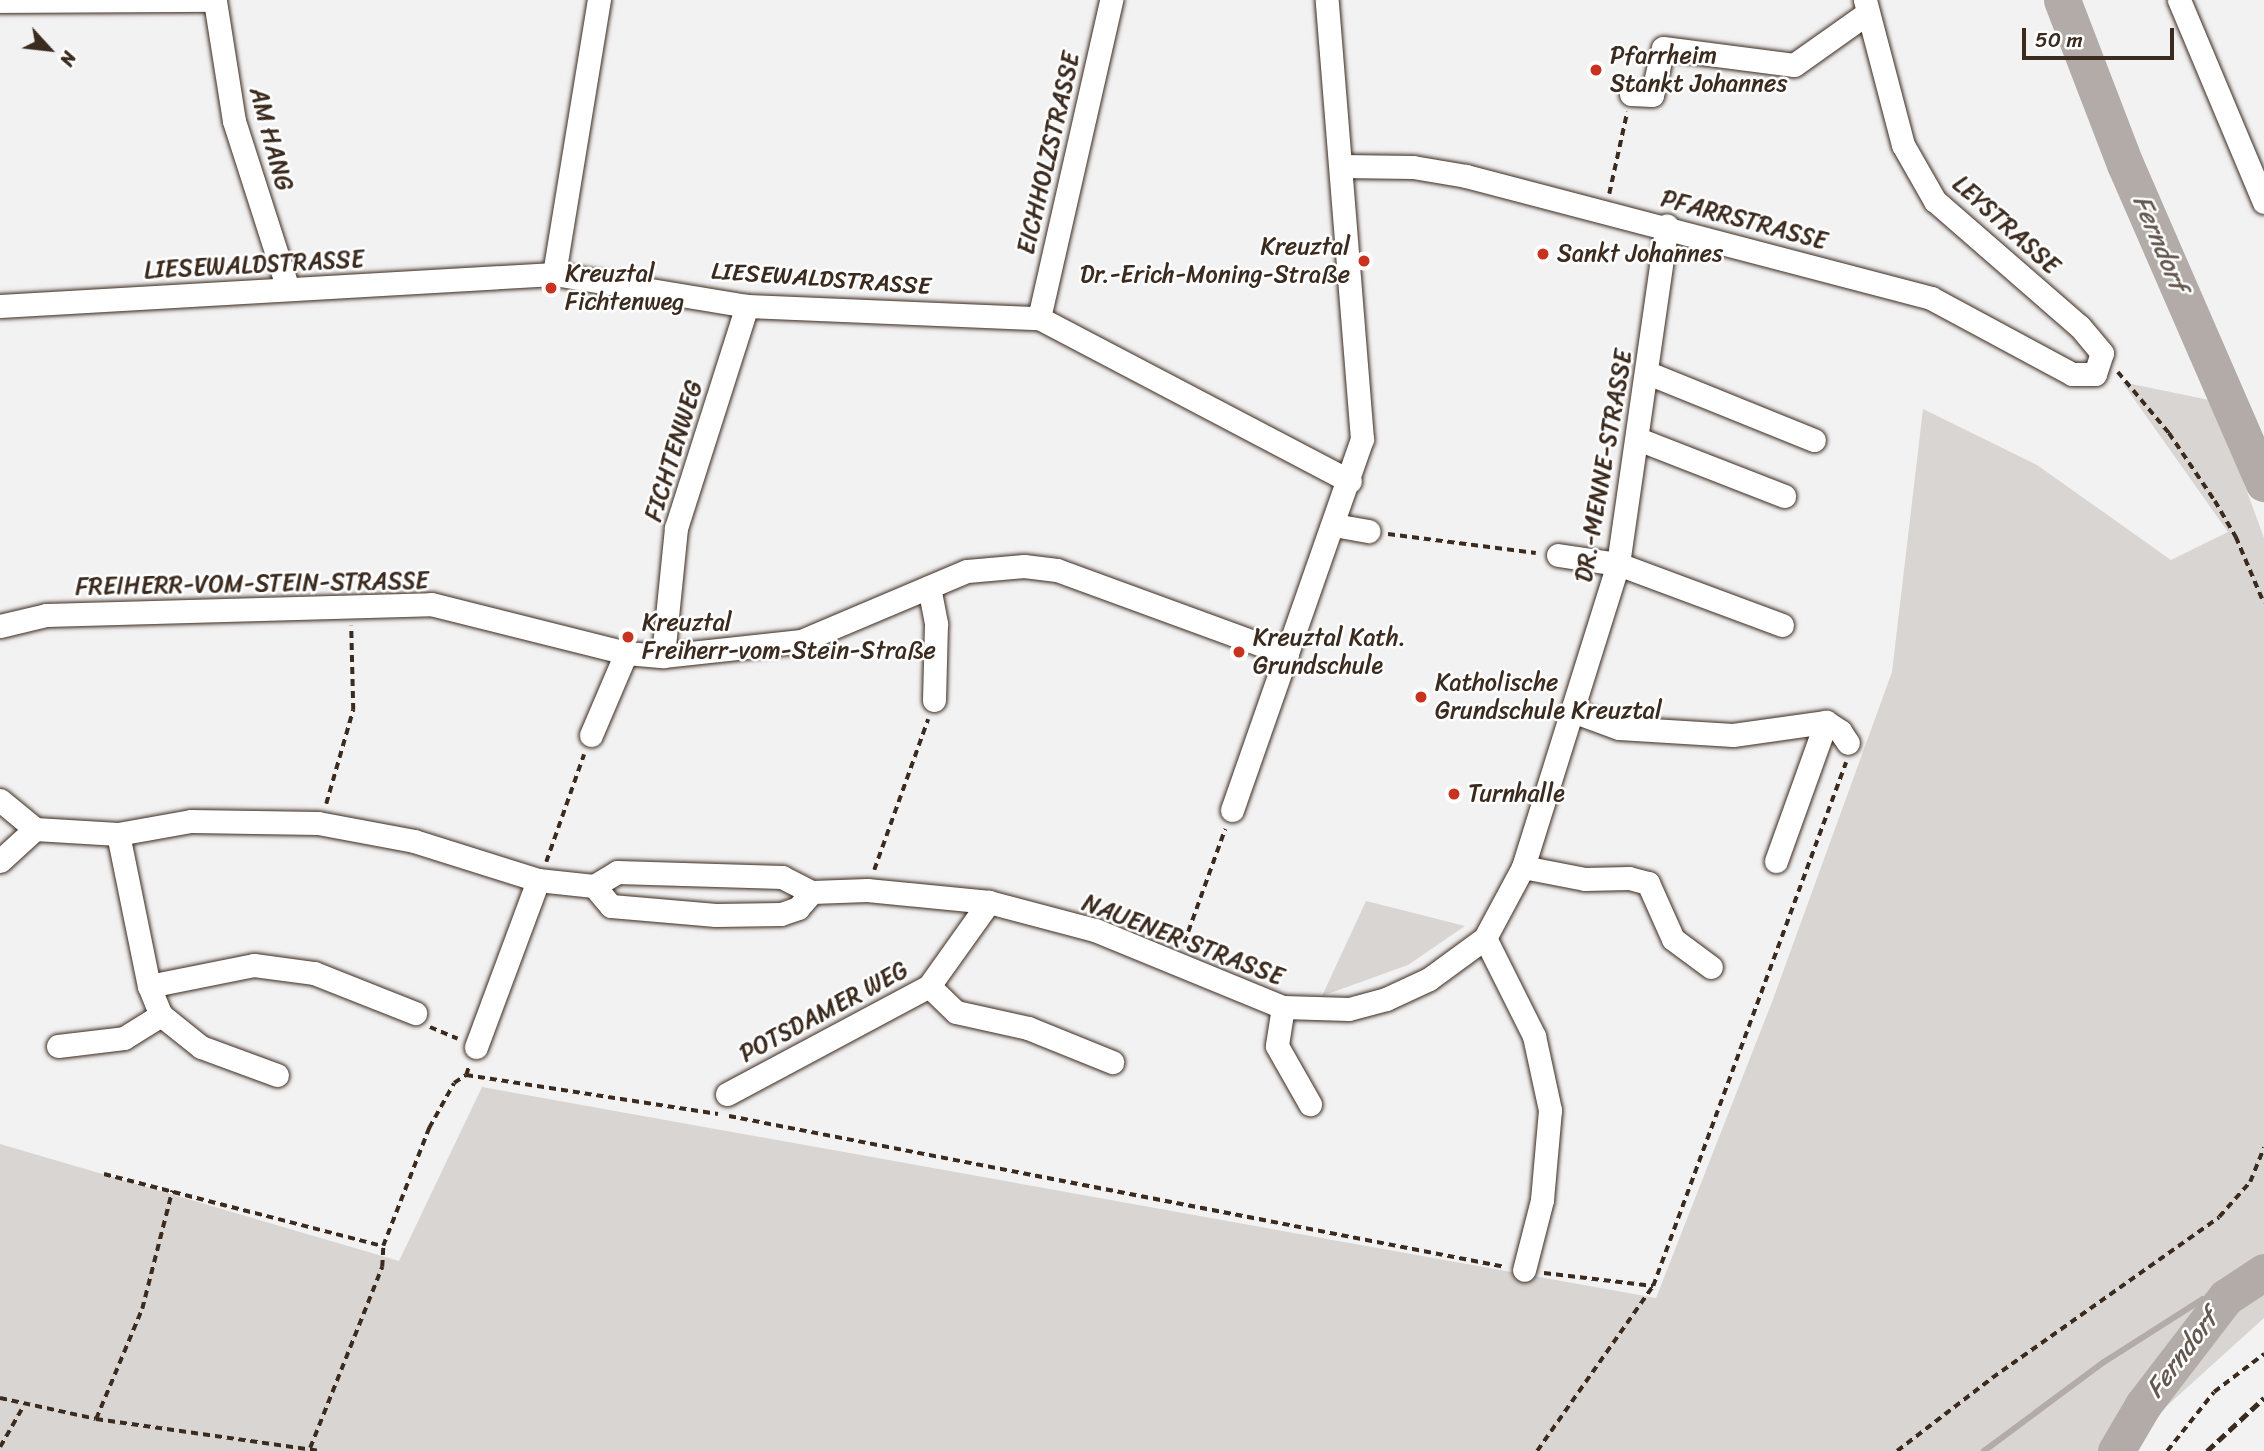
<!DOCTYPE html>
<html>
<head>
<meta charset="utf-8">
<style>
	body { margin:0 }
	#map { position:relative; width:2264px; height:1451px; overflow:hidden; background:#f3f2f2; font-family:Sriracha,sans-serif }
	div>[style] { position:absolute }
	.green>* { inset:0; background:#d8d5d2 }
	.stream>* { height:6px; margin:-3px; padding:0 3px; transform-origin:3px; border-radius:3px; background:#b2aba7 }
	.river>* { height:37px; margin:-18.5px; padding:0 18.5px; transform-origin:18.5px; border-radius:18.5px; background:#b2aba7 }
	.path>* { height:3.5px; margin-top:-1.75px; transform-origin:0; background:repeating-linear-gradient(90deg,#3b2a1e 0 7px,transparent 0 12px) }
	.roads { filter:drop-shadow(0 0 2px #3b2a1e) drop-shadow(0 0 2px #3b2a1e) }
	.minor>* { height:23px; margin:-11.5px; padding:0 11.5px; transform-origin:11.5px; border-radius:11.5px; background:#fff }
	.rail>* { height:5px; margin-top:-2.5px; transform-origin:0; background:repeating-linear-gradient(90deg,#3b2a1e 0 10px,transparent 0 15px) }
	.dots>* { width:19px; height:19px; translate:-50% -50%; box-sizing:border-box; border:4px solid #fff; border-radius:50% }
	span { translate:-50% -50%; white-space:nowrap; text-align:center; line-height:1.15; -webkit-text-stroke:5px #fff; paint-order:stroke }
	.poi-label { font-size:24px; color:#3b2a1e }
	.left { translate:0 -50%; text-align:left }
	.right { translate:-100% -50%; text-align:right }
	.street-label { font-size:24px; color:#3b2a1e }
	.water-label { font-size:26px; color:#65574e; font-style:italic }
	.north { position:absolute; left:14px; top:14px; width:70px; height:70px; -webkit-text-stroke:5px #fff; paint-order:stroke; rotate:117deg; font-size:19px; font-weight:700; line-height:28px; text-align:center; color:#3b2a1e }
	.north::after { content:''; display:block; margin:auto; width:24px; height:32px; background:#3b2a1e; clip-path:polygon(50% 0,100% 100%,50% 72%,0 100%) }
	.scale { position:absolute; left:2022px; top:28px; width:152px; height:32px; box-sizing:border-box; border:4px solid #3b2a1e; border-top:0; padding-left:9px; font-size:21px; line-height:24px; white-space:nowrap; color:#3b2a1e; -webkit-text-stroke:5px #fff; paint-order:stroke }
</style>
</head>
<body>
<div id="map">
	<div class="green">
		<div style="clip-path:polygon(2122px 382px,2214px 401px,2264px 538px,2264px 1318px,2117px 1451px,0 1451px,0 1144px,399px 1261px,482px 1087px,1656px 1298px,1772px 1002px,1892px 672px,1923px 409px,2037px 465px,2171px 560px,2228px 532px)"></div>
		<div style="clip-path:polygon(1366px 901px,1465px 926px,1408px 965px,1322px 996px)"></div>
	</div>
	<div class="stream">
		<div style="left:1984px;top:1451px;width:149px;rotate:-36.6deg"></div>
		<div style="left:2104px;top:1362px;width:117px;rotate:-32.5deg"></div>
		<div style="left:2203px;top:1299px;width:23px;rotate:-5deg"></div>
	</div>
	<div class="river">
		<div style="left:2062px;top:0;width:176px;rotate:69deg"></div>
		<div style="left:2125px;top:164px;width:348px;rotate:66.5deg"></div>
		<div style="left:2116px;top:1451px;width:53px;rotate:-59.6deg"></div>
		<div style="left:2143px;top:1405px;width:136px;rotate:-52.5deg"></div>
		<div style="left:2226px;top:1297px;width:45px;rotate:-33.3deg"></div>
	</div>
	<div class="path">
		<div style="left:1609px;top:194px;width:84px;rotate:-77.6deg"></div>
		<div style="left:2118px;top:372px;width:80px;rotate:50.1deg"></div>
		<div style="left:2169px;top:433px;width:82px;rotate:55.9deg"></div>
		<div style="left:2215px;top:501px;width:42px;rotate:59.7deg"></div>
		<div style="left:2236px;top:537px;width:72px;rotate:67deg"></div>
		<div style="left:1388px;top:534px;width:149px;rotate:7.3deg"></div>
		<div style="left:326px;top:804px;width:98px;rotate:-74deg"></div>
		<div style="left:353px;top:710px;width:84px;rotate:-91.4deg"></div>
		<div style="left:546px;top:862px;width:114px;rotate:-70.6deg"></div>
		<div style="left:874px;top:870px;width:160px;rotate:-70.3deg"></div>
		<div style="left:1184px;top:943px;width:121px;rotate:-70.2deg"></div>
		<div style="left:430px;top:1027px;width:30px;rotate:23deg"></div>
		<div style="left:466px;top:1075px;width:255px;rotate:8.8deg"></div>
		<div style="left:729px;top:1116px;width:791px;rotate:11.01deg"></div>
		<div style="left:104px;top:1174px;width:288px;rotate:14.5deg"></div>
		<div style="left:1544px;top:1273px;width:110px;rotate:6.8deg"></div>
		<div style="left:0;top:1398px;width:98px;rotate:12.3deg"></div>
		<div style="left:96px;top:1419px;width:228px;rotate:8.1deg"></div>
		<div style="left:96px;top:1419px;width:119px;rotate:-67.3deg"></div>
		<div style="left:142px;top:1309px;width:122px;rotate:-75.7deg"></div>
		<div style="left:0;top:1447px;width:48px;rotate:-60.3deg"></div>
		<div style="left:310px;top:1448px;width:195px;rotate:-68.3deg"></div>
		<div style="left:382px;top:1267px;width:21px;rotate:-87deg"></div>
		<div style="left:383px;top:1246px;width:127px;rotate:-68.7deg"></div>
		<div style="left:429px;top:1128px;width:51px;rotate:-60.9deg"></div>
		<div style="left:454px;top:1083px;width:14px;rotate:-34deg"></div>
		<div style="left:466px;top:1075px;width:9px;rotate:-72deg"></div>
		<div style="left:1537px;top:1451px;width:202px;rotate:-54.9deg"></div>
		<div style="left:1653px;top:1286px;width:558px;rotate:-69.78deg"></div>
		<div style="left:1897px;top:1451px;width:120px;rotate:-37.5deg"></div>
		<div style="left:1992px;top:1378px;width:278px;rotate:-35.3deg"></div>
		<div style="left:2219px;top:1217px;width:47px;rotate:-48.5deg"></div>
		<div style="left:2250px;top:1182px;width:37px;rotate:-68deg"></div>
		<div style="left:2167px;top:1451px;width:75px;rotate:-51.5deg"></div>
		<div style="left:2214px;top:1392px;width:63px;rotate:-37.2deg"></div>
	</div>
	<div class="roads">
		<div class="minor">
			<div style="left:2179px;top:0;width:219px;rotate:67.2deg"></div>
			<div style="left:0;top:1px;width:215px;rotate:-0.3deg"></div>
			<div style="left:215px;top:1px;width:121px;rotate:81deg"></div>
			<div style="left:234px;top:121px;width:176px;rotate:72.2deg"></div>
			<div style="left:1631px;top:94px;width:21px;rotate:3deg"></div>
			<div style="left:1652px;top:95px;width:48px;rotate:-76.8deg"></div>
			<div style="left:1663px;top:48px;width:132px;rotate:7.4deg"></div>
			<div style="left:1794px;top:65px;width:88px;rotate:-35.3deg"></div>
			<div style="left:1342px;top:166px;width:71px;rotate:0.8deg"></div>
			<div style="left:1413px;top:167px;width:54px;rotate:9.6deg"></div>
			<div style="left:1466px;top:176px;width:481px;rotate:14.7deg"></div>
			<div style="left:1931px;top:298px;width:160px;rotate:28.3deg"></div>
			<div style="left:2072px;top:374px;width:23px"></div>
			<div style="left:2095px;top:374px;width:22px;rotate:-72deg"></div>
			<div style="left:2102px;top:353px;width:35px;rotate:-130deg"></div>
			<div style="left:2079px;top:326px;width:191px;rotate:-139deg"></div>
			<div style="left:1935px;top:201px;width:64px;rotate:-119.7deg"></div>
			<div style="left:1903px;top:145px;width:150px;rotate:-104.7deg"></div>
			<div style="left:554px;top:274px;width:278px;rotate:-80.7deg"></div>
			<div style="left:0;top:306px;width:555px;rotate:-3.31deg"></div>
			<div style="left:554px;top:274px;width:196px;rotate:9.4deg"></div>
			<div style="left:747px;top:306px;width:292px;rotate:2.4deg"></div>
			<div style="left:1039px;top:318px;width:351px;rotate:27.7deg"></div>
			<div style="left:1039px;top:318px;width:326px;rotate:-77.2deg"></div>
			<div style="left:1648px;top:373px;width:179px;rotate:22deg"></div>
			<div style="left:1638px;top:439px;width:157px;rotate:21.3deg"></div>
			<div style="left:1334px;top:525px;width:35px;rotate:10deg"></div>
			<div style="left:1558px;top:555px;width:61px;rotate:8.5deg"></div>
			<div style="left:1618px;top:564px;width:175px;rotate:20.4deg"></div>
			<div style="left:929px;top:587px;width:38px;rotate:79deg"></div>
			<div style="left:936px;top:624px;width:76px;rotate:91.5deg"></div>
			<div style="left:0;top:626px;width:47px;rotate:-13.4deg"></div>
			<div style="left:46px;top:615px;width:385px;rotate:-1.6deg"></div>
			<div style="left:431px;top:604px;width:201px;rotate:14.1deg"></div>
			<div style="left:626px;top:653px;width:37px;rotate:5deg"></div>
			<div style="left:663px;top:656px;width:139px;rotate:-6.2deg"></div>
			<div style="left:801px;top:641px;width:180px;rotate:-22.9deg"></div>
			<div style="left:967px;top:571px;width:57px;rotate:-5deg"></div>
			<div style="left:1024px;top:566px;width:33px;rotate:7deg"></div>
			<div style="left:1057px;top:570px;width:245px;rotate:20.1deg"></div>
			<div style="left:663px;top:656px;width:129px;rotate:-84.2deg"></div>
			<div style="left:676px;top:528px;width:233px;rotate:-72.3deg"></div>
			<div style="left:1575px;top:712px;width:47px;rotate:20deg"></div>
			<div style="left:1619px;top:728px;width:114px;rotate:3.5deg"></div>
			<div style="left:1733px;top:735px;width:94px;rotate:-8deg"></div>
			<div style="left:1826px;top:722px;width:17px;rotate:33deg"></div>
			<div style="left:1840px;top:731px;width:14px;rotate:56deg"></div>
			<div style="left:591px;top:735px;width:89px;rotate:-66.9deg"></div>
			<div style="left:0;top:800px;width:45px;rotate:39.6deg"></div>
			<div style="left:35px;top:829px;width:83px;rotate:3.4deg"></div>
			<div style="left:118px;top:834px;width:74px;rotate:-10.1deg"></div>
			<div style="left:191px;top:821px;width:127px;rotate:0.9deg"></div>
			<div style="left:318px;top:823px;width:98px;rotate:10.6deg"></div>
			<div style="left:414px;top:841px;width:130px;rotate:17.5deg"></div>
			<div style="left:538px;top:880px;width:56px;rotate:6.1deg"></div>
			<div style="left:594px;top:886px;width:27px;rotate:-31deg"></div>
			<div style="left:617px;top:872px;width:165px;rotate:1.7deg"></div>
			<div style="left:782px;top:877px;width:34px;rotate:27deg"></div>
			<div style="left:812px;top:892px;width:55px;rotate:-2.1deg"></div>
			<div style="left:867px;top:890px;width:123px;rotate:5.6deg"></div>
			<div style="left:989px;top:902px;width:110px;rotate:14.8deg"></div>
			<div style="left:1095px;top:930px;width:203px;rotate:22.3deg"></div>
			<div style="left:1283px;top:1007px;width:66px;rotate:1.7deg"></div>
			<div style="left:1349px;top:1009px;width:38px;rotate:-15deg"></div>
			<div style="left:1386px;top:999px;width:47px;rotate:-24.9deg"></div>
			<div style="left:1429px;top:979px;width:69px;rotate:-36.2deg"></div>
			<div style="left:1485px;top:938px;width:81px;rotate:-61.8deg"></div>
			<div style="left:1523px;top:867px;width:318px;rotate:-72.6deg"></div>
			<div style="left:1618px;top:564px;width:342px;rotate:-81.8deg"></div>
			<div style="left:1232px;top:810px;width:393px;rotate:-70.7deg"></div>
			<div style="left:1362px;top:439px;width:440px;rotate:-94.6deg"></div>
			<div style="left:118px;top:834px;width:155px;rotate:78.5deg"></div>
			<div style="left:149px;top:986px;width:31px;rotate:68deg"></div>
			<div style="left:161px;top:1015px;width:51px;rotate:38.7deg"></div>
			<div style="left:201px;top:1047px;width:81px;rotate:20.2deg"></div>
			<div style="left:0;top:861px;width:47px;rotate:-42.4deg"></div>
			<div style="left:1776px;top:861px;width:148px;rotate:-70.2deg"></div>
			<div style="left:1523px;top:867px;width:63px;rotate:11deg"></div>
			<div style="left:1585px;top:879px;width:44px;rotate:-1.3deg"></div>
			<div style="left:1629px;top:878px;width:20px;rotate:15deg"></div>
			<div style="left:1648px;top:883px;width:61px;rotate:65.9deg"></div>
			<div style="left:1673px;top:939px;width:47px;rotate:36.4deg"></div>
			<div style="left:594px;top:886px;width:26px;rotate:50deg"></div>
			<div style="left:611px;top:906px;width:105px;rotate:4.9deg"></div>
			<div style="left:716px;top:915px;width:65px;rotate:-0.9deg"></div>
			<div style="left:781px;top:914px;width:18px;rotate:-19deg"></div>
			<div style="left:798px;top:908px;width:21px;rotate:-49deg"></div>
			<div style="left:1485px;top:938px;width:110px;rotate:63.4deg"></div>
			<div style="left:1534px;top:1036px;width:76px;rotate:77.8deg"></div>
			<div style="left:1550px;top:1110px;width:90px;rotate:95.1deg"></div>
			<div style="left:1542px;top:1200px;width:72px;rotate:104.4deg"></div>
			<div style="left:149px;top:986px;width:107px;rotate:-11.3deg"></div>
			<div style="left:254px;top:965px;width:61px;rotate:7.6deg"></div>
			<div style="left:314px;top:973px;width:109px;rotate:21.6deg"></div>
			<div style="left:929px;top:986px;width:37px;rotate:44deg"></div>
			<div style="left:956px;top:1012px;width:74px;rotate:12.5deg"></div>
			<div style="left:1028px;top:1028px;width:91px;rotate:22deg"></div>
			<div style="left:1283px;top:1007px;width:39px;rotate:99deg"></div>
			<div style="left:1277px;top:1046px;width:67px;rotate:60.4deg"></div>
			<div style="left:58px;top:1046px;width:66px;rotate:-6.9deg"></div>
			<div style="left:124px;top:1038px;width:44px;rotate:-31.9deg"></div>
			<div style="left:476px;top:1047px;width:178px;rotate:-69.6deg"></div>
			<div style="left:727px;top:1094px;width:229px;rotate:-28.1deg"></div>
			<div style="left:929px;top:986px;width:103px;rotate:-54.5deg"></div>
		</div>
	</div>
	<div class="rail">
		<div style="left:2207px;top:1451px;width:78px;rotate:-42.9deg"></div>
	</div>
	<div class="dots">
		<div style="left:1596px;top:70px;background:#c8321e"></div>
		<div style="left:1543px;top:254px;background:#c8321e"></div>
		<div style="left:1364px;top:261px;background:#c8321e"></div>
		<div style="left:551px;top:288px;background:#c8321e"></div>
		<div style="left:628px;top:637px;background:#c8321e"></div>
		<div style="left:1239px;top:652px;background:#c8321e"></div>
		<div style="left:1421px;top:697px;background:#c8321e"></div>
		<div style="left:1454px;top:794px;background:#c8321e"></div>
	</div>
	<div class="poi-label">
		<span class="left" style="left:1610px;top:70px">Pfarrheim<br>Stankt Johannes</span>
		<span class="right" style="left:1350px;top:261px">Kreuztal<br>Dr.-Erich-Moning-Straße</span>
		<span class="left" style="left:1557px;top:254px">Sankt Johannes</span>
		<span class="left" style="left:565px;top:288px">Kreuztal<br>Fichtenweg</span>
		<span class="left" style="left:642px;top:637px">Kreuztal<br>Freiherr-vom-Stein-Straße</span>
		<span class="left" style="left:1253px;top:652px">Kreuztal Kath.<br>Grundschule</span>
		<span class="left" style="left:1435px;top:697px">Katholische<br>Grundschule Kreuztal</span>
		<span class="left" style="left:1468px;top:794px">Turnhalle</span>
	</div>
	<div class="street-label">
		<span style="left:271px;top:139px;rotate:75deg">AM HANG</span>
		<span style="left:1049px;top:153px;rotate:-77deg">EICHHOLZSTRASSE</span>
		<span style="left:1744px;top:220px;rotate:15deg">PFARRSTRASSE</span>
		<span style="left:2006px;top:225px;rotate:42deg">LEYSTRASSE</span>
		<span style="left:254px;top:265px;rotate:-3deg">LIESEWALDSTRASSE</span>
		<span style="left:821px;top:279px;rotate:4deg">LIESEWALDSTRASSE</span>
		<span style="left:674px;top:451px;rotate:-73deg">FICHTENWEG</span>
		<span style="left:1604px;top:466px;rotate:-80deg">DR.-MENNE-STRASSE</span>
		<span style="left:252px;top:584px;rotate:-1deg">FREIHERR-VOM-STEIN-STRASSE</span>
		<span style="left:1183px;top:940px;rotate:21deg">NAUENER STRASSE</span>
		<span style="left:824px;top:1012px;rotate:-28deg">POTSDAMER WEG</span>
	</div>
	<div class="water-label">
		<span style="left:2160px;top:243px;rotate:67deg">Ferndorf</span>
		<span style="left:2182px;top:1354px;rotate:-53deg">Ferndorf</span>
	</div>
	<div class="north">N</div>
	<div class="scale">50 m</div>
</div>
</body>
</html>
